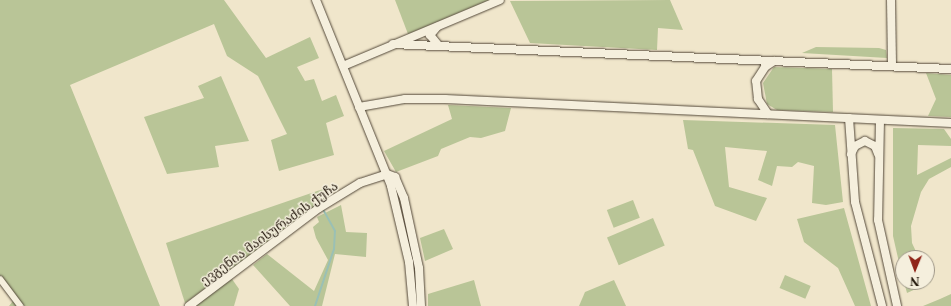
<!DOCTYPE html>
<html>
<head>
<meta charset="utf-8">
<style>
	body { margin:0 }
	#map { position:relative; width:951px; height:306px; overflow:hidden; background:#f0e6cb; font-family:"Libre Caslon Text","Noto Serif Georgian",serif }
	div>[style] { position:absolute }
	.green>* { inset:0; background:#b9c597; transform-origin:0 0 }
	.stream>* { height:2px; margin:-1px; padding:0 1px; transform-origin:1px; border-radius:1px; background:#9ac0b5 }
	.roads { filter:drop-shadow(0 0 1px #534839) drop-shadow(0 0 1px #534839) }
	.street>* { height:6px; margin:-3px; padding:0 3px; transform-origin:3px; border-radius:3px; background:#f5efdd }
	.secondary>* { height:8px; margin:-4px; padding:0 4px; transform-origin:4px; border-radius:4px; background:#f5efdd }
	span { translate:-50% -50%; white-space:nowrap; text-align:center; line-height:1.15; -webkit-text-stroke:3px #f5efdd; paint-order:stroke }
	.street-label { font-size:13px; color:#1f1408 }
	.north { position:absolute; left:895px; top:250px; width:40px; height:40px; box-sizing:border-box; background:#f5efdd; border:1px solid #9f9788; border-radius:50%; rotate:181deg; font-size:11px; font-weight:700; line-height:16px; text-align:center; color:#1f1408 }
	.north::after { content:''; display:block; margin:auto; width:14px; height:18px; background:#8f2418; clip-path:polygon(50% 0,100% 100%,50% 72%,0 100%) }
</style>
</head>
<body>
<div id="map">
	<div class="green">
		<div style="clip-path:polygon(0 0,224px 0,266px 58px,310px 37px,319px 58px,297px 67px,305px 81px,314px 79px,322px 101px,336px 95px,344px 116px,326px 123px,334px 155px,279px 171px,271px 140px,287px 134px,258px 76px,227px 56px,214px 24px,70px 85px,160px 306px,9px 306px,13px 301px,0 284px)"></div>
		<div style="clip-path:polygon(395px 0,489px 0,408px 34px)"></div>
		<div style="clip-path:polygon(670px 0,683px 30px,658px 28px,657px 50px,530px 43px,510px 1px)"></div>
		<div style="clip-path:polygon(816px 47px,879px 48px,886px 50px,887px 58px,802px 53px)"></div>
		<div style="clip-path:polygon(774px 67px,832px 69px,833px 112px,777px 110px,767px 104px,763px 83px)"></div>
		<div style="clip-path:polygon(926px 73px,951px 75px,951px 117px,928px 116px,936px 99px)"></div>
		<div style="clip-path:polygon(221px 76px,249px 141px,215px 146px,219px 167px,167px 174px,144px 117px,204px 98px,198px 86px)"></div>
		<div style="clip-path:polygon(448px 105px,511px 108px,505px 131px,481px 138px,470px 137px,441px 149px,438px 156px,396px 172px,384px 151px,452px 119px)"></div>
		<div style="clip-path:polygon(683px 120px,835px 125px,843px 202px,826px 205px,812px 203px,814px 166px,798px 162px,792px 167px,777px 166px,772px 186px,758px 180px,767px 151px,725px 147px,729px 187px,767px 198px,756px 221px,715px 206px,693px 150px,688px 149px)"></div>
		<div style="clip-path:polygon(893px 128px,944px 129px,951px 139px,951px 146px,918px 145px,917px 175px,951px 158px,951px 167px,929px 179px,921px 192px,911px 226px,912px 243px,919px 258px,903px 258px,903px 280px,893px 236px)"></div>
		<div style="clip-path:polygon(323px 189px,326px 200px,185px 303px,166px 243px)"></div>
		<div style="left:633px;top:200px;width:19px;height:28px;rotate:69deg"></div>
		<div style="clip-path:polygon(341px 205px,346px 232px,367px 233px,366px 257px,335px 254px,322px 306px,290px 306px,253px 265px,267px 254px,314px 291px,328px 260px,316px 238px,313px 227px,319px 222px,317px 217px)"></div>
		<div style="clip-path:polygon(844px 208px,871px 306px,855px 306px,838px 268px,804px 242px,797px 219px)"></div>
		<div style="left:653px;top:218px;width:30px;height:50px;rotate:67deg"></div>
		<div style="clip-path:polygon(444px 229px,453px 249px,425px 261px,420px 238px)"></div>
		<div style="clip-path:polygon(927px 274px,931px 282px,907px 293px,904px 282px,927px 282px)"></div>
		<div style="left:785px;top:275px;width:28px;height:14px;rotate:23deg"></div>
		<div style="clip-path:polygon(232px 279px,239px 289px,234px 306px,195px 306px)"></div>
		<div style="clip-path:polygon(474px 280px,481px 306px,428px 306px,428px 294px)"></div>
		<div style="clip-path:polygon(614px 280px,626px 306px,579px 306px,585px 292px)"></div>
		<div style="clip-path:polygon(951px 294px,951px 306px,923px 306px,940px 299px)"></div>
	</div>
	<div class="stream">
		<div style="left:315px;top:306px;width:60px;rotate:-71.6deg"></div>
		<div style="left:334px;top:249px;width:18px;rotate:-87deg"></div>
		<div style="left:335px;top:231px;width:23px;rotate:-119deg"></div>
	</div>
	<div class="roads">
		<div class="street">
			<div style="left:0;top:279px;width:34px;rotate:53deg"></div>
		</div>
		<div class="secondary">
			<div style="left:316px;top:0;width:201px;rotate:68deg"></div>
			<div style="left:391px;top:186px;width:78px;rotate:76.7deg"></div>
			<div style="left:409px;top:262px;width:44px;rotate:84.8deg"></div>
			<div style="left:891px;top:0;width:66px;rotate:89.1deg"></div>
			<div style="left:437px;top:27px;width:11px;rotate:131deg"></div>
			<div style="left:430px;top:35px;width:14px;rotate:51deg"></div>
			<div style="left:393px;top:44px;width:559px;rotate:2.57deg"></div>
			<div style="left:343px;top:66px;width:170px;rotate:-22.8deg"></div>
			<div style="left:359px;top:107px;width:47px;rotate:-9.9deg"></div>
			<div style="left:405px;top:99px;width:40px"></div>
			<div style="left:445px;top:99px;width:507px;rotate:2.72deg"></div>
			<div style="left:768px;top:114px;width:18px;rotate:-124deg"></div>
			<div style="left:758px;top:99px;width:18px;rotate:-96deg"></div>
			<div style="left:756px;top:81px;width:17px;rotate:-57deg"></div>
			<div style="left:765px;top:67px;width:11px;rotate:-34deg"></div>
			<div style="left:849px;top:118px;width:84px;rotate:85.9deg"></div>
			<div style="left:855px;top:202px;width:107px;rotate:75.4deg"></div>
			<div style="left:880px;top:120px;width:100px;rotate:91.1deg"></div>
			<div style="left:878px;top:220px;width:88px;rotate:77.5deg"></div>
			<div style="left:851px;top:154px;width:9px;rotate:-63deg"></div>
			<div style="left:855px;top:146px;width:11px;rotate:-27deg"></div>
			<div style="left:865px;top:141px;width:11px;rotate:27deg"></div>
			<div style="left:875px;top:146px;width:9px;rotate:69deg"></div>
			<div style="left:387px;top:174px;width:9px;rotate:21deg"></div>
			<div style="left:395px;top:177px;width:23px;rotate:67deg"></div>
			<div style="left:404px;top:198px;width:72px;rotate:77.9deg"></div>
			<div style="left:419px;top:268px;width:38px;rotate:87deg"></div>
			<div style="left:189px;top:306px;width:163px;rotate:-37deg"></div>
			<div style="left:319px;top:208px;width:48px;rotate:-31.4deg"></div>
			<div style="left:360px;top:183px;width:28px;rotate:-18deg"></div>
		</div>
	</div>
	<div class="street-label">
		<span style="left:269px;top:233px;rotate:-36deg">ევგენია მაისურაძის ქუჩა</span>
	</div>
	<div class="north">N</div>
</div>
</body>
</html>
